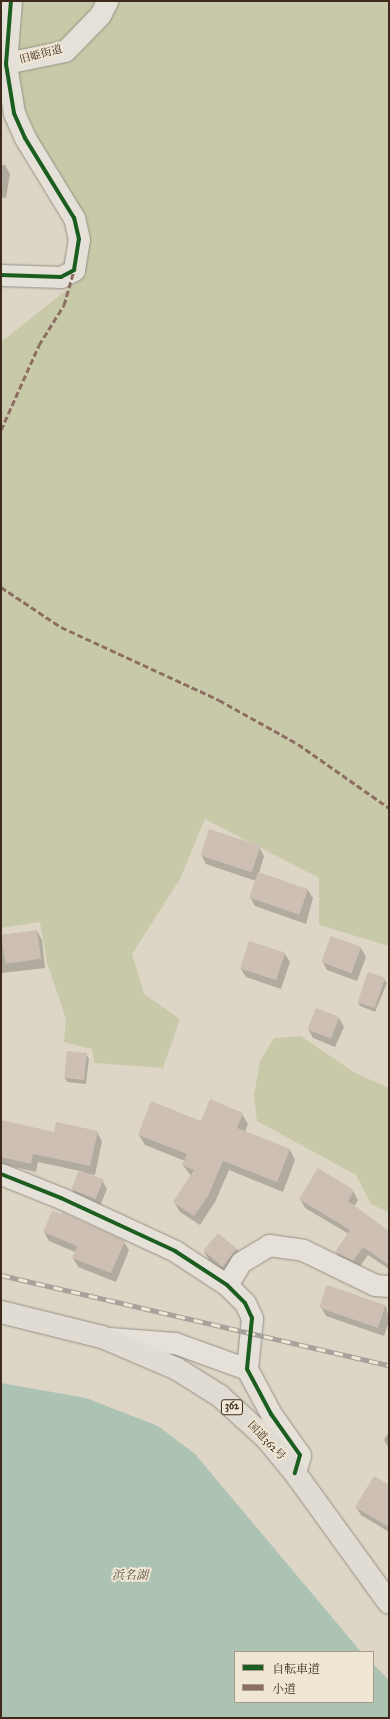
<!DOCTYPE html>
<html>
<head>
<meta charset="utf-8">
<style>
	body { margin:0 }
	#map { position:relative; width:390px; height:1719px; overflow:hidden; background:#ddd6c6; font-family:"IM FELL Great Primer","Noto Serif JP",serif }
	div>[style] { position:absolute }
	.green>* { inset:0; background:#c8c9a8 }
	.water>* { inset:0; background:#acc3b4 }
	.shadow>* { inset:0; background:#0003 }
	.building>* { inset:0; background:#cdbfb3; transform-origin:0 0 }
	.roads { filter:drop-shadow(0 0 1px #979085) drop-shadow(0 0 1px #979085) }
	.minor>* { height:21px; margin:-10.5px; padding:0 10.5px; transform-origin:10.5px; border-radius:10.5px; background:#e5e1d9 }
	.trunk>* { height:22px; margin:-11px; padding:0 11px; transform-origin:11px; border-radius:11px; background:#e0dcd3 }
	.rail>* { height:4.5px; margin-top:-2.25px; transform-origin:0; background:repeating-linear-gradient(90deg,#efe6d3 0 9px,#a7a29c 0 18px); box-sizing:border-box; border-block:1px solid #a7a29c }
	.quiet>* { height:3px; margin-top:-1.5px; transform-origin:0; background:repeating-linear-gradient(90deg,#8d6e63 0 6px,transparent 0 9px) }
	.cycleway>* { height:4px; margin:-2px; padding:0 2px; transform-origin:2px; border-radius:2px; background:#1b5e20 }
	span { translate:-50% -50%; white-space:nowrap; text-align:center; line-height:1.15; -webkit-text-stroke:4px #efe6d3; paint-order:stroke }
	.shield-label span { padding:1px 3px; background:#efe6d3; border:1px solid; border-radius:3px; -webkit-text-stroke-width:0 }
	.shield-label { font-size:10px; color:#3e291d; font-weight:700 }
	.street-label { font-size:11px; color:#3e291d }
	.water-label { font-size:12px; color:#544e41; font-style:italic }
	.frame { position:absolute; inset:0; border:2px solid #3e291d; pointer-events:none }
	.legend { position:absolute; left:234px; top:1651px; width:140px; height:52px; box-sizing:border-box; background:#efe6d3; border:1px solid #a89a8a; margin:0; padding:5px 7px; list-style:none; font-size:12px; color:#3e291d }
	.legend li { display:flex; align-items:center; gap:8px; height:20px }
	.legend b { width:20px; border:1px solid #a89a8a }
</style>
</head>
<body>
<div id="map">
	<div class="green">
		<div style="clip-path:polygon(1px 1px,389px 1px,389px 946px,319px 925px,319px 878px,205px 819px,180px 879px,132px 954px,144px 994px,180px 1019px,163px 1068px,94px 1063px,92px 1049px,64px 1042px,66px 1019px,47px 963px,40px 922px,1px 928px,1px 342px,84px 276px,76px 227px,6px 64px)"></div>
		<div style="clip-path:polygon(301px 1036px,355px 1073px,389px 1088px,389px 1213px,371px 1204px,356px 1175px,257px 1121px,254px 1095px,260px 1061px,274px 1038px)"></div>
	</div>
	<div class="water">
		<div style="clip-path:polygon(1px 1383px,86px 1398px,158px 1426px,195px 1454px,361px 1652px,235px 1652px,235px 1702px,373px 1702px,373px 1664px,389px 1680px,389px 1718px,1px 1718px)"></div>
	</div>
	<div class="shadow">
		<div style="clip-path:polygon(1px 165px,5px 165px,10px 174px,6px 198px,1px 197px)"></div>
		<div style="clip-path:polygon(259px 847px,264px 856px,259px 873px,308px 890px,313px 898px,306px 924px,255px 906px,250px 897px,256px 881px,206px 864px,201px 855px)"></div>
		<div style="clip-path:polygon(37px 931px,42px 940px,45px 968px,2px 973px,1px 935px)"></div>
		<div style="clip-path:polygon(331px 937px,361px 948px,366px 957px,357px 981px,327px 970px,322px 961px)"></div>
		<div style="clip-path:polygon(285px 954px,290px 962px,281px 989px,246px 977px,241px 969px)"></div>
		<div style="clip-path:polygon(384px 979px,387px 983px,375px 1012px,360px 1006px,358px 1002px)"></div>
		<div style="clip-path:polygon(316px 1009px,339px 1018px,344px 1027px,335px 1047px,313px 1038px,308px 1029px)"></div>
		<div style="clip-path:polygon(86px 1054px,89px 1059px,86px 1084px,67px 1082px,65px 1078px)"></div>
		<div style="clip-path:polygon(242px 1114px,248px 1124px,245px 1132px,290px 1150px,295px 1160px,283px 1192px,229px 1170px,215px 1202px,200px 1225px,180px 1212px,174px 1202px,191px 1176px,183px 1165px,185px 1161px,145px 1145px,139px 1135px)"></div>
		<div style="clip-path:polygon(1px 1121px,55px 1133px,97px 1132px,102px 1141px,95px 1175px,86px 1174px,102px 1180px,107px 1189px,99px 1208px,77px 1198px,72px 1189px,80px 1171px,38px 1162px,36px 1172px,1px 1164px)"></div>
		<div style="clip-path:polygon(353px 1191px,358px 1200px,354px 1207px,389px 1232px,389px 1269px,368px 1255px,358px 1269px,341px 1261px,336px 1252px,349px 1234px,305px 1208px,300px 1199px)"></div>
		<div style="clip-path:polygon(52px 1212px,124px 1242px,129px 1250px,116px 1282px,78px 1267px,73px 1258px,75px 1252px,49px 1241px,44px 1232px)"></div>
		<div style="clip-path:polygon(237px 1249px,242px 1258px,228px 1276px,209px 1260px,204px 1252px)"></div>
		<div style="clip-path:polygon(327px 1286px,386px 1306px,389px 1321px,384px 1336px,326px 1316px,321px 1307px)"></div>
		<div style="clip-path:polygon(389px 1432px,389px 1449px,384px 1440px)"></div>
		<div style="clip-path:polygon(389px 1486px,389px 1532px,361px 1515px,356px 1507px)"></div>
	</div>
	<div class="building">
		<div style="left:209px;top:829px;width:54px;height:28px;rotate:18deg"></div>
		<div style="left:258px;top:872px;width:53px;height:27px;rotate:19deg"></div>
		<div style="left:37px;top:930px;width:29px;height:36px;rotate:82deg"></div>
		<div style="left:331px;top:936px;width:32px;height:28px;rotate:20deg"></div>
		<div style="left:249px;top:941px;width:38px;height:29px;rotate:18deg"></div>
		<div style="left:368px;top:972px;width:18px;height:32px;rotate:19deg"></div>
		<div style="left:316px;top:1008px;width:25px;height:23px;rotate:21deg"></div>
		<div style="left:67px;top:1051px;width:20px;height:27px;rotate:6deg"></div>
		<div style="clip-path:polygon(210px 1099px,243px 1113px,237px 1128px,290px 1149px,277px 1182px,223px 1161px,208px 1196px,194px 1216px,173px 1202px,194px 1170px,182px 1165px,187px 1154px,138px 1135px,151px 1101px,201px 1121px)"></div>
		<div style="clip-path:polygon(1px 1120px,54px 1132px,56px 1122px,98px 1131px,90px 1166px,33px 1154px,31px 1164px,1px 1157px)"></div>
		<div style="clip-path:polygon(318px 1168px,354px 1190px,348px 1201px,389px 1231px,389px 1265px,363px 1247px,353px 1261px,335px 1252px,350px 1230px,299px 1199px)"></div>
		<div style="left:79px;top:1170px;width:26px;height:21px;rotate:21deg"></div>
		<div style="clip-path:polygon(52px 1211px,61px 1214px,62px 1212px,125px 1241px,111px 1273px,72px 1258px,77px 1246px,43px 1232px)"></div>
		<div style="left:218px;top:1233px;width:25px;height:23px;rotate:40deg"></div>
		<div style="left:327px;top:1285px;width:62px;height:24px;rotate:19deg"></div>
		<div style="clip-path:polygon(374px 1476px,389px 1485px,389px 1527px,355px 1507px)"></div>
	</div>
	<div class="roads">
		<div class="minor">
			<div style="left:1px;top:64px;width:65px;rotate:-11.5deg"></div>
			<div style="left:65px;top:51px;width:50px;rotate:-45.8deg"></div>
			<div style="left:100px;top:15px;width:16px;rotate:-63deg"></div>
			<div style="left:1px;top:275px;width:60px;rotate:1.9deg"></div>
			<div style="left:61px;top:277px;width:15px;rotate:-28deg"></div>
			<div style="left:74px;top:270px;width:31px;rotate:-81deg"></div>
			<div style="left:79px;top:239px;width:22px;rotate:-103deg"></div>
			<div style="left:74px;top:218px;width:94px;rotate:-121.5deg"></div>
			<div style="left:25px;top:138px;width:27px;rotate:-114deg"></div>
			<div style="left:14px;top:113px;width:50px;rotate:-99.3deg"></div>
			<div style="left:6px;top:64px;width:63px;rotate:-85.5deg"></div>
			<div style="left:1px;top:1174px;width:65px;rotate:21.8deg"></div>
			<div style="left:61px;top:1198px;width:126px;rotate:24.9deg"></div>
			<div style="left:175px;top:1251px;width:62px;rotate:33.2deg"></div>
			<div style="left:227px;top:1285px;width:25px;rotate:45deg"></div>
			<div style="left:245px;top:1303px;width:17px;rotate:65deg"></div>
			<div style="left:252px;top:1318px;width:51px;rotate:95.6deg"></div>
			<div style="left:247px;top:1369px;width:51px;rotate:61.9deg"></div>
			<div style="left:271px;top:1414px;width:50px;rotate:54.7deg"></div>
			<div style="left:300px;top:1455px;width:19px;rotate:106deg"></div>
			<div style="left:227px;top:1285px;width:27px;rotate:-59deg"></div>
			<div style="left:241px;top:1262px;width:33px;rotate:-31deg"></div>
			<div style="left:269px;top:1245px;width:34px;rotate:8deg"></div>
			<div style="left:303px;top:1250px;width:80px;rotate:25.9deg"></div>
			<div style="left:375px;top:1285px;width:14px;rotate:4deg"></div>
			<div style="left:109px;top:1338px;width:66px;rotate:4.3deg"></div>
			<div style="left:175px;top:1343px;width:77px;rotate:19.9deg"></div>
		</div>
		<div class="trunk">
			<div style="left:1px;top:1312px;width:104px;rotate:13.9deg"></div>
			<div style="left:102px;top:1337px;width:82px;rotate:23.1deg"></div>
			<div style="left:177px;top:1369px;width:51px;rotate:32.1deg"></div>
			<div style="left:220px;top:1396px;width:64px;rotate:42.5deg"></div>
			<div style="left:267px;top:1439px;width:44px;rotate:50.5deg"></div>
			<div style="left:295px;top:1473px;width:160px;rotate:54.1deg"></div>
		</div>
	</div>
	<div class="rail">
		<div style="left:1px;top:1275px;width:398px;rotate:13.1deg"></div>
	</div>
	<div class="quiet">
		<div style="left:1px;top:430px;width:93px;rotate:-65.9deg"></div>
		<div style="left:39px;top:345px;width:47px;rotate:-58deg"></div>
		<div style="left:64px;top:305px;width:36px;rotate:-74deg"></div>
		<div style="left:1px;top:587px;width:72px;rotate:33.7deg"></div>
		<div style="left:61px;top:627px;width:174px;rotate:24.8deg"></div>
		<div style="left:219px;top:700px;width:90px;rotate:29.1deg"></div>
		<div style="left:298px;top:744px;width:111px;rotate:35.1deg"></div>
	</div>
	<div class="cycleway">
		<div style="left:1px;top:275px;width:60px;rotate:1.9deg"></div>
		<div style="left:61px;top:277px;width:15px;rotate:-28deg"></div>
		<div style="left:74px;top:270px;width:31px;rotate:-81deg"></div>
		<div style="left:79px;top:239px;width:22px;rotate:-103deg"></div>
		<div style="left:74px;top:218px;width:94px;rotate:-121.5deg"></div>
		<div style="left:25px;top:138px;width:27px;rotate:-114deg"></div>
		<div style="left:14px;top:113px;width:50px;rotate:-99.3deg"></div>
		<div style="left:6px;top:64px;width:63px;rotate:-85.5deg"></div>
		<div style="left:1px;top:1174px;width:65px;rotate:21.8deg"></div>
		<div style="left:61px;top:1198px;width:126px;rotate:24.9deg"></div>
		<div style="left:175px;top:1251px;width:62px;rotate:33.2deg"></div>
		<div style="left:227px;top:1285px;width:25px;rotate:45deg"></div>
		<div style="left:245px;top:1303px;width:17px;rotate:65deg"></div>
		<div style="left:252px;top:1318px;width:51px;rotate:95.6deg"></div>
		<div style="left:247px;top:1369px;width:51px;rotate:61.9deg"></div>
		<div style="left:271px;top:1414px;width:50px;rotate:54.7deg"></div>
		<div style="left:300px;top:1455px;width:19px;rotate:106deg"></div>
	</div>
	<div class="shield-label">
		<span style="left:232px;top:1407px">362</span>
	</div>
	<div class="street-label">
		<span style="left:41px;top:55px;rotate:-15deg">旧姫街道</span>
		<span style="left:266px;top:1441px;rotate:46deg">国道362号</span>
	</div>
	<div class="water-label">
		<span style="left:130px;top:1576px">浜名湖</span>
	</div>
	<div class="frame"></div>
	<ul class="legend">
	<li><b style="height:5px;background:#1b5e20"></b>自転車道</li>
	<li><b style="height:5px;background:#8d6e63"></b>小道</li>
	</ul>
</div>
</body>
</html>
